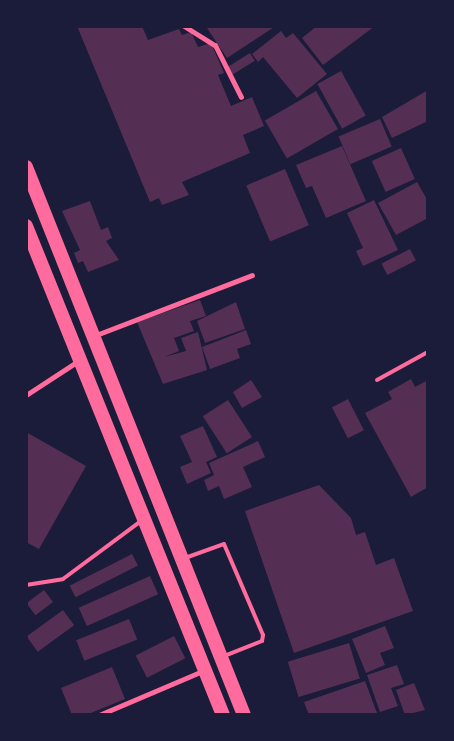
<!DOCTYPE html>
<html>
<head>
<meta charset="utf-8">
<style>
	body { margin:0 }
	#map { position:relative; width:454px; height:741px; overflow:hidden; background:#1b1b3a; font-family:"Golos Text",sans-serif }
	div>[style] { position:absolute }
	.building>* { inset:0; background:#542f53; transform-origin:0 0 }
	.service>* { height:4px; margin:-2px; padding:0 2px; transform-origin:2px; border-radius:2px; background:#ff6b9d }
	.minor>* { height:5px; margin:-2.5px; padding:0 2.5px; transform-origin:2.5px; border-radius:2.5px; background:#ff6b9d }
	.trunk>* { height:14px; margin:-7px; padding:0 7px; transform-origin:7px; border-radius:7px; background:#ff6b9d }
	span { translate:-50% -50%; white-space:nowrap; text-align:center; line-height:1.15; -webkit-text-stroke:4.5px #1b1b3a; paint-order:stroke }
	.frame { position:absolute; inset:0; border:28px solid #1b1b3a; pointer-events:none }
</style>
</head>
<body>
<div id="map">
	<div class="building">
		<div style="clip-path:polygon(77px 26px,142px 26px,148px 40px,179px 29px,182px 35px,191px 32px,198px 47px,211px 43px,224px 73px,218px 75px,231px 106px,252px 97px,264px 126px,243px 135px,250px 153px,182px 182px,189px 195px,162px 205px,159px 198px,150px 202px)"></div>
		<div style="clip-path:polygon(210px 26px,276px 26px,227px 58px,207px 28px)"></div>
		<div style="clip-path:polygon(317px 26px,375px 26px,323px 65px,302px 38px)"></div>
		<div style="clip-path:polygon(281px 31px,286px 38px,293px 33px,327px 74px,297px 98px,263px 57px,258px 62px,252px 54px)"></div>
		<div style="left:250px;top:53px;width:9px;height:26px;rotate:58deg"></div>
		<div style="left:341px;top:71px;width:51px;height:27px;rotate:61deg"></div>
		<div style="clip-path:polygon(428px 90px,428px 121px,392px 138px,382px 117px)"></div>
		<div style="left:316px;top:91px;width:44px;height:59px;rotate:60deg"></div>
		<div style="left:380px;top:119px;width:30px;height:45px;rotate:67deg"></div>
		<div style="clip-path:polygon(342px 146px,366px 201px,326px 218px,312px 186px,306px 188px,296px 165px)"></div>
		<div style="left:401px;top:148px;width:34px;height:32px;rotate:66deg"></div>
		<div style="left:285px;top:169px;width:61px;height:42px;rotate:67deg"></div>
		<div style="clip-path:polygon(417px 182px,428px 201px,428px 218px,396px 235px,378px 203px)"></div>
		<div style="clip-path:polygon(374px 200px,398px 250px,363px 266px,356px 251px,363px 248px,347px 213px)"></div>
		<div style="clip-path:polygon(90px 201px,101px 230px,108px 227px,112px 238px,106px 241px,119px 260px,88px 272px,83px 261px,78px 263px,74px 253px,80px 250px,62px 211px)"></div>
		<div style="left:410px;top:249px;width:13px;height:32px;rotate:63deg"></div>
		<div style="clip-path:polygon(200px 300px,206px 316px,190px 321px,194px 331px,174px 338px,179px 351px,164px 357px,186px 351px,181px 338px,198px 332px,207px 370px,163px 384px,137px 322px)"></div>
		<div style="clip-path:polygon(236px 302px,245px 329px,205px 343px,197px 321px)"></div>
		<div style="clip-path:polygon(246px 330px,251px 344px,237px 349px,240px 358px,210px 369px,202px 347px)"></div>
		<div style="clip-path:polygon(411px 379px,415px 387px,428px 380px,428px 487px,411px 497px,365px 413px,392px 399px,388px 392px)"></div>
		<div style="clip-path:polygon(251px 380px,262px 397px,242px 408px,233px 392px)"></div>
		<div style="left:348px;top:399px;width:35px;height:18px;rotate:63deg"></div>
		<div style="left:228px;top:400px;width:44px;height:30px;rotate:57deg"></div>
		<div style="clip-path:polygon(203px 426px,217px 457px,206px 462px,211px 473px,187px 484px,180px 467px,192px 462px,180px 436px)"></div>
		<div style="clip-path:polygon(26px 432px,86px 466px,39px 549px,26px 542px)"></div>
		<div style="clip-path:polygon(258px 441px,265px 457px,243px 467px,252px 487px,224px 499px,219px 486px,208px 491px,204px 480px,214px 475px,209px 463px)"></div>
		<div style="clip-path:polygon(319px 485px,351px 518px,356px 535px,365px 532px,376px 565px,394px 558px,413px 611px,294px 653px,245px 511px)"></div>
		<div style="left:132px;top:554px;width:13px;height:70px;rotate:63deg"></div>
		<div style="left:150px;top:576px;width:20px;height:78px;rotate:66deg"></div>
		<div style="left:44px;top:590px;width:15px;height:22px;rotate:53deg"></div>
		<div style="left:63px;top:610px;width:19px;height:45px;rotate:54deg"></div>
		<div style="left:129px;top:619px;width:22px;height:57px;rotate:68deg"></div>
		<div style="clip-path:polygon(385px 626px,394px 648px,380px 653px,385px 665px,366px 673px,352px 639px)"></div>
		<div style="left:174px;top:636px;width:25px;height:43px;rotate:63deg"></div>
		<div style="left:349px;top:643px;width:37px;height:64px;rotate:73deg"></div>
		<div style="clip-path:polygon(397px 665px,404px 684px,391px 688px,398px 706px,380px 712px,367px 675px)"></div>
		<div style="clip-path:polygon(112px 667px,125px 699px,86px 715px,72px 715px,61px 688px)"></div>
		<div style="clip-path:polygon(365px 681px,377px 713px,309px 715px,304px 702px)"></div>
		<div style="clip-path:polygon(414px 683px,425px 710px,405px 715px,396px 690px)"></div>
	</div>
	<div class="service">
		<div style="left:377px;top:380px;width:58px;rotate:-28.8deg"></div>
		<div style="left:185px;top:558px;width:41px;rotate:-19.7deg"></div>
		<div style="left:224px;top:544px;width:99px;rotate:66.8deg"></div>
		<div style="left:263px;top:635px;width:6px;rotate:99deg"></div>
		<div style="left:262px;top:641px;width:41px;rotate:158.5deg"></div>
		<div style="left:26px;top:585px;width:37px;rotate:-9deg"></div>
		<div style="left:63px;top:579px;width:97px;rotate:-36.6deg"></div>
	</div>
	<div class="minor">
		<div style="left:184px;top:26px;width:36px;rotate:32deg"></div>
		<div style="left:215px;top:45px;width:58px;rotate:63.4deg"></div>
		<div style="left:96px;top:335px;width:167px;rotate:-21deg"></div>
		<div style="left:26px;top:395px;width:62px;rotate:-33.2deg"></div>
		<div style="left:99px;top:715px;width:115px;rotate:-23deg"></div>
	</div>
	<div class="trunk">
		<div style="left:26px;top:167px;width:590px;rotate:68.31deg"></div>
		<div style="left:26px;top:226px;width:527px;rotate:68.06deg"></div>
	</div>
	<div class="frame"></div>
</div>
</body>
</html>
